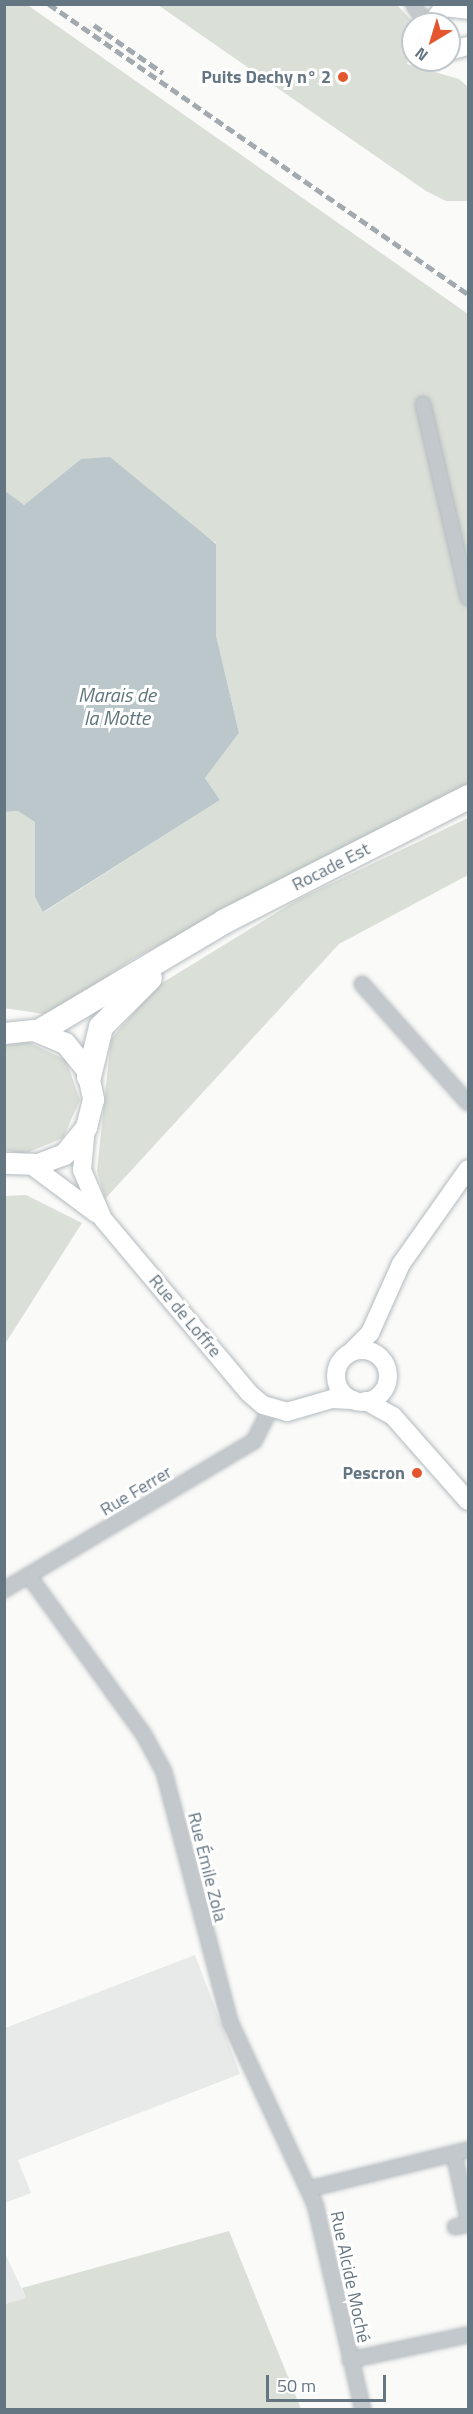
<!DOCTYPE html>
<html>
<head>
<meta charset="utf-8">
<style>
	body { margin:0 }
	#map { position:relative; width:473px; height:2414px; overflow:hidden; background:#fafaf8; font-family:"Titillium Web",sans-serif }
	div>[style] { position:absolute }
	.built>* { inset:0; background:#e8e9e9 }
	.green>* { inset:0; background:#dadfd7 }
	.water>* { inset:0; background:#bbc7cb }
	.roads { filter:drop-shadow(0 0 2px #b3babf) drop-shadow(0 0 2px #b3babf) }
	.street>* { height:14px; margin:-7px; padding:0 7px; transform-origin:7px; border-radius:7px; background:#c3c8cc }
	.secondary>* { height:18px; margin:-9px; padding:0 9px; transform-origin:9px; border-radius:9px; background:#fff }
	.secondary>.ring { margin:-9px; padding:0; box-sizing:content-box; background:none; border:18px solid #fff; border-radius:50% }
	.primary>* { height:21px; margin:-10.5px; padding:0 10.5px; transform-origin:10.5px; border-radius:10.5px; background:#fff }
	.highway>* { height:24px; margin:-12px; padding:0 12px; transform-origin:12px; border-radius:12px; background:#fff }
	.rail>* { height:4.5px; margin-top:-2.25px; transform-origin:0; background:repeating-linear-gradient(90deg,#a2aab0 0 9px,transparent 0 13.5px) }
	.dots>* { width:16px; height:16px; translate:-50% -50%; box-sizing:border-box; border:3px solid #fff; border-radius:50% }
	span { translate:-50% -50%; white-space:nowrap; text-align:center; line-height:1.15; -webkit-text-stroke:6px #fff; paint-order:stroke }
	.poi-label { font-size:18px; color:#657683; font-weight:700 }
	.right { translate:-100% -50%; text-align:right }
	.street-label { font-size:18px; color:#657683 }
	.water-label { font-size:20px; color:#60757c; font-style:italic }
	.frame { position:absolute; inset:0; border:6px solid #657683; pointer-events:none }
	.north { position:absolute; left:401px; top:12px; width:60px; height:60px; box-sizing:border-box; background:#fff; border:2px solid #c1c8cd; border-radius:50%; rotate:218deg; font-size:16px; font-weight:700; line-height:24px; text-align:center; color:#657683 }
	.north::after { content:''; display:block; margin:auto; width:21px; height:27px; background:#e4572e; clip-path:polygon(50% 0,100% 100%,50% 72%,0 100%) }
	.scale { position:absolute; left:266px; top:2375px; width:120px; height:27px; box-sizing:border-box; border:3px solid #657683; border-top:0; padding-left:8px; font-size:18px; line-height:21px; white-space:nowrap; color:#657683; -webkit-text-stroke:4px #fff; paint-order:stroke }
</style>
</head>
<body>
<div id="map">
	<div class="built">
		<div style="clip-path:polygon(195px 1955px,240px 2074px,18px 2160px,31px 2193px,5px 2203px,5px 2028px)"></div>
		<div style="clip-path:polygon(4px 2251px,26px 2298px,5px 2304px,4px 2304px)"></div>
	</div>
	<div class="green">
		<div style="clip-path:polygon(26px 4px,468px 314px,468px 784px,133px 959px,50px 1015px,4px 1008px,5px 812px,18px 811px,35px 821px,35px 897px,44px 912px,220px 800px,205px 778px,239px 733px,216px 635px,216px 543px,81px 459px,24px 505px,6px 496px,4px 5px)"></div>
		<div style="clip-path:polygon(158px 5px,397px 5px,415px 24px,407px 64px,459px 79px,468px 87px,468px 201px,446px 201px,426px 191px)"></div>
		<div style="clip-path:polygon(468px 818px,468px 875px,339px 944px,105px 1199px,97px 1171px,111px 1039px,157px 986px,297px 900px)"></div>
		<div style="clip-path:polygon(28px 1042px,66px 1060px,80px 1100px,63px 1138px,24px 1154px,5px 1150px,4px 1045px)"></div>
		<div style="clip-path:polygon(26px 1195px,82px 1223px,5px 1344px,5px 1196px)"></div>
		<div style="clip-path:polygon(229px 2231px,301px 2409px,5px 2409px,5px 2304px,26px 2298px,22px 2288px)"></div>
	</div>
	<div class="water">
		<div style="clip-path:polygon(110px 457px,216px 544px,216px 635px,239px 733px,205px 778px,220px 800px,43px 912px,35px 897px,35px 822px,18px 811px,5px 812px,5px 491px,24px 505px,81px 459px)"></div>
	</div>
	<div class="roads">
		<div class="street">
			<div style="left:413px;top:4px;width:24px;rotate:57deg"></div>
			<div style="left:423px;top:404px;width:199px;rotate:76.9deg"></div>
			<div style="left:362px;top:984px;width:159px;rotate:48.3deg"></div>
			<div style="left:29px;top:1576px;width:196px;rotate:54.1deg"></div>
			<div style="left:144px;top:1735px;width:42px;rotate:61.6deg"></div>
			<div style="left:164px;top:1772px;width:259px;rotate:75.2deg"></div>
			<div style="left:230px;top:2022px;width:201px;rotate:65deg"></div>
			<div style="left:315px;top:2204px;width:212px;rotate:76.9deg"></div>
			<div style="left:4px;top:1590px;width:291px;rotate:-30.8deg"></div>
			<div style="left:254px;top:1441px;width:36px;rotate:-63deg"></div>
			<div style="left:454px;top:2154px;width:66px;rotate:77.7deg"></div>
			<div style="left:309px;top:2189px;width:164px;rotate:-13.8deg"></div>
			<div style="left:455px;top:2227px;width:13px;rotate:-13deg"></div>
			<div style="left:350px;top:2360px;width:121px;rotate:-12deg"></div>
		</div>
		<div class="secondary">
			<div style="left:431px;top:24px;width:21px;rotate:-53deg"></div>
			<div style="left:444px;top:7px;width:24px;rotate:7deg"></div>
			<div style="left:449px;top:51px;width:20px;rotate:-15deg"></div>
			<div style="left:86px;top:1127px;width:43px;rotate:95.3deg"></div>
			<div style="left:82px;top:1170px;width:53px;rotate:66.8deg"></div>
			<div style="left:103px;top:1219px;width:227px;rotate:50deg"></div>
			<div style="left:249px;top:1393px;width:18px;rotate:41deg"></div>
			<div style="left:263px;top:1405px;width:25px;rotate:16deg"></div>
			<div style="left:287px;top:1412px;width:47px;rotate:-16.1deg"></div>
			<div style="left:332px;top:1399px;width:21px;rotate:3deg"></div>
			<div style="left:31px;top:1165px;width:82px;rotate:36.6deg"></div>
			<div class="ring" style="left:336px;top:1350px;width:34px;height:34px"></div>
			<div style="left:350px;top:1353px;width:28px;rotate:-45deg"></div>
			<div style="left:370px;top:1333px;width:76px;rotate:-65.8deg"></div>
			<div style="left:401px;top:1264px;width:116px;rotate:-54.8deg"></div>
			<div style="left:366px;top:1401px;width:31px;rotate:29deg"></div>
			<div style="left:393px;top:1416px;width:113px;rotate:48.6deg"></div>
		</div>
		<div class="primary">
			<div style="left:4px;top:1033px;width:30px;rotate:-6deg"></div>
			<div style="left:34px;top:1030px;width:34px;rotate:23deg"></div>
			<div style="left:65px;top:1043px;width:35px;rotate:51deg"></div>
			<div style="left:87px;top:1070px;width:30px;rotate:78deg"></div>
			<div style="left:93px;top:1099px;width:29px;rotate:104deg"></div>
			<div style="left:86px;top:1127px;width:35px;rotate:129deg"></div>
			<div style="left:64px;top:1154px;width:28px;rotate:159deg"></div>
			<div style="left:38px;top:1164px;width:34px;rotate:-178deg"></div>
		</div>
		<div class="highway">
			<div style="left:40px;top:1031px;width:215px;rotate:-30.7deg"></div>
			<div style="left:225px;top:921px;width:273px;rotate:-27deg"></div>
			<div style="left:89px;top:1077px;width:51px;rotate:-76.5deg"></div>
			<div style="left:101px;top:1027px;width:69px;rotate:-45deg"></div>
		</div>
	</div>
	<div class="rail">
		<div style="left:49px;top:4px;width:510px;rotate:34.69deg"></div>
		<div style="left:94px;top:25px;width:84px;rotate:34.8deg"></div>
	</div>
	<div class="dots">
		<div style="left:343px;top:77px;background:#e4572e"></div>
		<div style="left:417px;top:1473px;background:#e4572e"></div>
	</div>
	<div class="poi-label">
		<span class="right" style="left:331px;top:77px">Puits Dechy n° 2</span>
		<span class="right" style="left:405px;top:1473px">Pescron</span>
	</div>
	<div class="street-label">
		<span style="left:331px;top:867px;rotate:-27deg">Rocade Est</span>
		<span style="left:185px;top:1316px;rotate:50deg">Rue de Loffre</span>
		<span style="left:136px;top:1491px;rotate:-31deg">Rue Ferrer</span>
		<span style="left:207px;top:1867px;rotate:76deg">Rue Émile Zola</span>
		<span style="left:350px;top:2277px;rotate:78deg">Rue Alcide Moché</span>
	</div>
	<div class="water-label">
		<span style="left:117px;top:706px">Marais de<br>la Motte</span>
	</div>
	<div class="frame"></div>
	<div class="north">N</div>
	<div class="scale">50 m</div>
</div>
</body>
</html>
